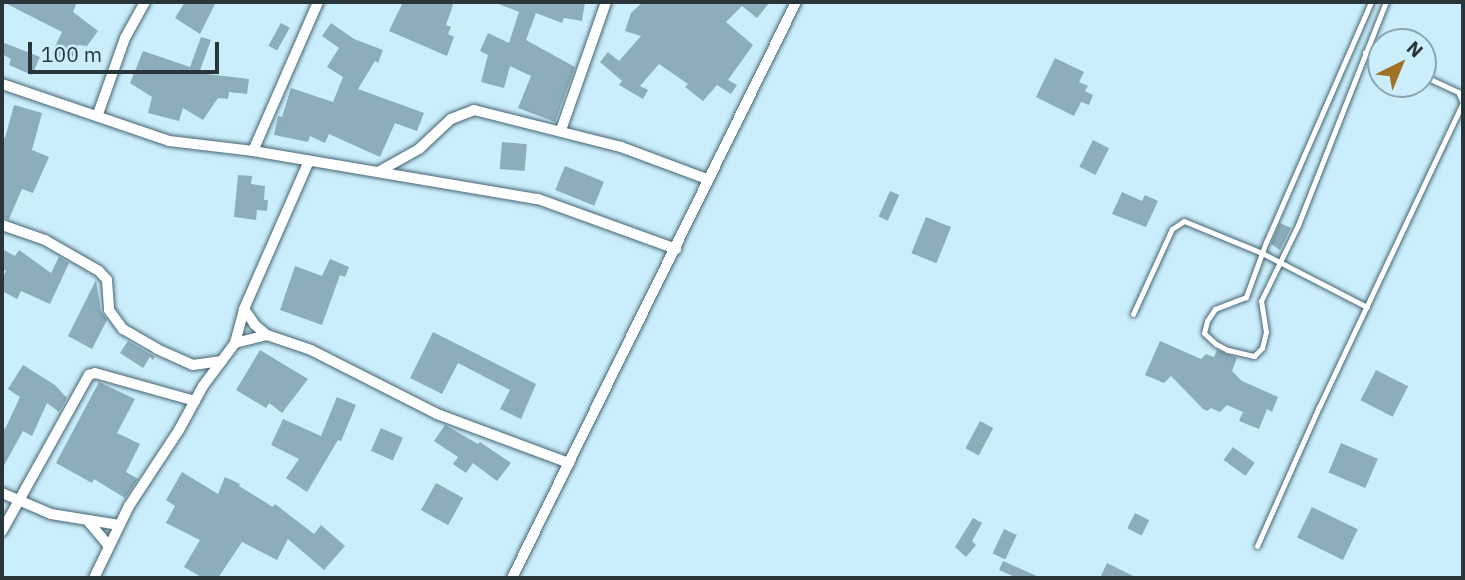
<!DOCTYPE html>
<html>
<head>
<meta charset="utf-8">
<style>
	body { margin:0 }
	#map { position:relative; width:1465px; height:580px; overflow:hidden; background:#cbeefc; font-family:"IBM Plex Sans",sans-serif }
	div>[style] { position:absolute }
	.building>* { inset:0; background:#8cadbb; transform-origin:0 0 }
	.roads { filter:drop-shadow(0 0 2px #456470) drop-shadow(0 0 2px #456470) }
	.service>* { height:5px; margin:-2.5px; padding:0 2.5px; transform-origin:2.5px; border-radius:2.5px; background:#fff }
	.minor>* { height:10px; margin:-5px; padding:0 5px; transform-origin:5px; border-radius:5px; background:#fff }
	span { translate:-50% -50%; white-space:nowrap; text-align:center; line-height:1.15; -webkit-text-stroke:6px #cbeefc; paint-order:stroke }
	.frame { position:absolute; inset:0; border:4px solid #28363b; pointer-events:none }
	.north { position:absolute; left:1367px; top:28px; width:70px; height:70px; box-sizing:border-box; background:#cbeefc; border:2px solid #8aa4af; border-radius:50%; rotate:43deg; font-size:19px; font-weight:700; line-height:28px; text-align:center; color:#28363b }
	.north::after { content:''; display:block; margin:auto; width:24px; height:32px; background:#a17226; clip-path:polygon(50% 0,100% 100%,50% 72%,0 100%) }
	.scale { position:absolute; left:28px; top:42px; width:191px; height:32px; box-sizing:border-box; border:4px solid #28363b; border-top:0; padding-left:9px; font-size:21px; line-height:24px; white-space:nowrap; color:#28363b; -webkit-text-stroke:5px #cbeefc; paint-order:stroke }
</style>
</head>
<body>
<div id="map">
	<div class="building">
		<div style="clip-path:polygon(3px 2px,77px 2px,73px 12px,98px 31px,87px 46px,78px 45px,70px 62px,52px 53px,62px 32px)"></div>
		<div style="clip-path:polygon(185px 2px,216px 2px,200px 34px,175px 18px)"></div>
		<div style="clip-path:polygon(403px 2px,454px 2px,446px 25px,451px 27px,448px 34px,454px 37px,447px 56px,389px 31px)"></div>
		<div style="clip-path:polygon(494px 2px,585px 2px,582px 21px,564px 18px,562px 23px,536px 13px,526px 40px,575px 67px,555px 122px,518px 108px,531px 76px,510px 66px,504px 88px,481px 82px,488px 55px,480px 51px,488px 33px,509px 43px,519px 12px)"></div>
		<div style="clip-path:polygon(643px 2px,770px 2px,757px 18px,742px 6px,726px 22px,753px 45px,728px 80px,737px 85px,731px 94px,717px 85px,703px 101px,685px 87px,688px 84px,659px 64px,640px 86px,648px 90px,643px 99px,619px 85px,622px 81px,600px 62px,608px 52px,619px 61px,641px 36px,625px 31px,631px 13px)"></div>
		<div style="left:281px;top:23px;width:10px;height:26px;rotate:29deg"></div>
		<div style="clip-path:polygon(331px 23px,354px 39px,383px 50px,378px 63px,375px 61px,358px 89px,424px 113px,417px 131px,395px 123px,380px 157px,329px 134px,325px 143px,310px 136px,308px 142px,274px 135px,278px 116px,282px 117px,291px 88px,333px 102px,343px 77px,327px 67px,339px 48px,322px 36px)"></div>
		<div style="clip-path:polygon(201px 37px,211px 40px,199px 73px,249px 79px,247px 94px,229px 92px,228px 99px,218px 98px,203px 120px,183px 108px,179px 121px,148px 113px,152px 97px,130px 83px,143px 51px,190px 67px)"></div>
		<div style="clip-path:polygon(2px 42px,40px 57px,32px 75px,9px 65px,11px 59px,2px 54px)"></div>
		<div style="clip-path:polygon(1055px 58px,1084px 72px,1079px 82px,1088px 86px,1085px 91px,1093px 95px,1089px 105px,1081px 102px,1074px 116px,1036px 97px)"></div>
		<div style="clip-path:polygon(14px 105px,42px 113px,32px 150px,49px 157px,33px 193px,22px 189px,9px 219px,2px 217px,2px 137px,5px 138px)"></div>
		<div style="left:1093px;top:140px;width:18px;height:30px;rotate:27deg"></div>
		<div style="left:502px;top:142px;width:25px;height:27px;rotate:5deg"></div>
		<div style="left:565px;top:166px;width:42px;height:26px;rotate:22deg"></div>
		<div style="clip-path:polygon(238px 175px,252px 176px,251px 184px,265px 186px,264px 200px,268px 200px,267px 211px,257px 210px,256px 220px,234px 217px)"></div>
		<div style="left:890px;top:191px;width:10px;height:28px;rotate:24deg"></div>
		<div style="clip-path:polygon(1122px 192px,1142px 201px,1145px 195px,1158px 201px,1146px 227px,1112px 214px)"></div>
		<div style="left:926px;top:217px;width:27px;height:39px;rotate:22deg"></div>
		<div style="clip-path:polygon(1280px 223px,1291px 228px,1280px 250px,1271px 244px)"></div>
		<div style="clip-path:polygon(2px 249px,15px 256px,19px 250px,51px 273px,59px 257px,69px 263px,50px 304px,21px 291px,17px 299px,2px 291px,2px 278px,6px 271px,2px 269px)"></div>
		<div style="clip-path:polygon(330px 259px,349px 267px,345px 277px,340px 275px,322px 325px,280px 310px,295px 266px,322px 276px)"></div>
		<div style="clip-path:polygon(96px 280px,101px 311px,107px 320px,92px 349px,68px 336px)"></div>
		<div style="clip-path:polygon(433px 332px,536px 384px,521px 419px,500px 409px,510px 390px,458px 363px,442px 394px,410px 378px)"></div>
		<div style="clip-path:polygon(128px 341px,155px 357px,153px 360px,150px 357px,143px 368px,120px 353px)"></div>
		<div style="clip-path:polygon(1160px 341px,1201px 359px,1206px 354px,1214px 357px,1217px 350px,1237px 358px,1232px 371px,1242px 381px,1278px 397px,1272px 412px,1267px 409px,1259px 429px,1239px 421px,1243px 412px,1227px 405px,1220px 412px,1211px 408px,1207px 411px,1203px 409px,1171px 376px,1164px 383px,1145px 375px)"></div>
		<div style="clip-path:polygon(260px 350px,308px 379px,282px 413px,269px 403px,266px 408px,236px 390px)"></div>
		<div style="clip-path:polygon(23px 365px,55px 385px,67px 398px,59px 412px,47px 403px,32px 436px,23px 431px,2px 469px,2px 427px,5px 429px,20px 397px,8px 389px)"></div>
		<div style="left:1376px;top:370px;width:36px;height:34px;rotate:27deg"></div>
		<div style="clip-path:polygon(99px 382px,135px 399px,117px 433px,140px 444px,126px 472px,138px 479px,125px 498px,94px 479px,92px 483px,56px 463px)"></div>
		<div style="clip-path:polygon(337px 397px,356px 405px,341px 441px,338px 440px,307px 492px,286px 478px,299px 459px,271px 445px,283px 419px,321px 436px)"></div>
		<div style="left:980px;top:421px;width:15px;height:31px;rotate:28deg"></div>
		<div style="clip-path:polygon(445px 425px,478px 444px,480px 442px,511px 463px,497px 481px,473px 463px,466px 473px,453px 464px,458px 457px,434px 441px)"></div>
		<div style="left:381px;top:428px;width:24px;height:25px;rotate:24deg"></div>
		<div style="left:1341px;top:443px;width:40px;height:32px;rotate:23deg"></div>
		<div style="left:1233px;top:447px;width:27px;height:16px;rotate:36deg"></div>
		<div style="clip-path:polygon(182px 472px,218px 494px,225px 477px,240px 484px,239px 486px,273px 507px,275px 504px,314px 534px,321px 525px,345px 546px,324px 570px,288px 539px,277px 560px,242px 542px,218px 578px,203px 578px,184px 567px,200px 540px,166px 523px,175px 506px,166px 500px)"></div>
		<div style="left:436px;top:483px;width:31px;height:31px;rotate:29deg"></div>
		<div style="left:1312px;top:507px;width:51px;height:34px;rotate:26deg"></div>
		<div style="left:1135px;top:513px;width:16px;height:17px;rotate:27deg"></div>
		<div style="clip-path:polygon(973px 518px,982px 523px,972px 541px,976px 545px,966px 557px,955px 547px)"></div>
		<div style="left:1004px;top:529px;width:14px;height:27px;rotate:25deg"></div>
		<div style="clip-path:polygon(1003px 561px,1041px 578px,1017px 578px,999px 570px)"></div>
		<div style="clip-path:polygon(1107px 563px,1137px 578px,1100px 578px)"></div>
	</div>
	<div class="roads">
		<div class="service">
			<div style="left:1371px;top:2px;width:262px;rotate:113.6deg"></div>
			<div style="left:1266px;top:242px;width:59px;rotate:110deg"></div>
			<div style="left:1246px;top:297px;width:33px;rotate:159deg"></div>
			<div style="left:1215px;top:309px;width:14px;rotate:124deg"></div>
			<div style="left:1207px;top:321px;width:12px;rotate:104deg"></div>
			<div style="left:1204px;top:333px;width:16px;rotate:43deg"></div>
			<div style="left:1216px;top:344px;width:13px;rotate:27deg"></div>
			<div style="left:1228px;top:350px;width:27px;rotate:13deg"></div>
			<div style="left:1254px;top:356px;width:11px;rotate:-45deg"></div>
			<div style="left:1262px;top:348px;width:16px;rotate:-76deg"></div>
			<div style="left:1266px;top:332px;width:31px;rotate:-99deg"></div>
			<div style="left:1261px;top:301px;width:85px;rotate:-64deg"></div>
			<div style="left:1298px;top:225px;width:240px;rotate:-68.5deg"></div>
			<div style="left:1365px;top:52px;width:17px;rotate:21deg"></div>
			<div style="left:1133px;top:314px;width:94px;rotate:-65.4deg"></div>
			<div style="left:1172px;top:229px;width:14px;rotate:-34deg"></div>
			<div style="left:1184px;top:221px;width:84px;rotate:22.3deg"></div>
			<div style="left:1262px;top:253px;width:118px;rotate:27.2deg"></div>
			<div style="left:1257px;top:546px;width:152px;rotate:-66deg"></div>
			<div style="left:1319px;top:407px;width:336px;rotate:-64.7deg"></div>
			<div style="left:1463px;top:103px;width:12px;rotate:-114deg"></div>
			<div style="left:1458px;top:92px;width:38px;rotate:-155deg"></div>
		</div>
		<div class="minor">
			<div style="left:2px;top:84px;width:176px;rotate:18.8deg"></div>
			<div style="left:169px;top:141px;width:85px;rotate:6.8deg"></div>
			<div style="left:253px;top:151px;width:289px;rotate:9.6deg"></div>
			<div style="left:538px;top:199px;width:147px;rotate:19.9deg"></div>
			<div style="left:98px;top:114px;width:81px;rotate:-70.4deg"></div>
			<div style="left:125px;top:38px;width:41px;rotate:-60.9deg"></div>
			<div style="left:561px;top:130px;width:136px;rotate:-70.6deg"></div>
			<div style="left:253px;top:151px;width:163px;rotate:-66.4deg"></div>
			<div style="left:378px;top:172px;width:47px;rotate:-29.3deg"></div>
			<div style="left:419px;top:149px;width:44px;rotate:-43.2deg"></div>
			<div style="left:451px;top:119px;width:25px;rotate:-21deg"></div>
			<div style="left:474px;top:110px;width:152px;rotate:14.1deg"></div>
			<div style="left:621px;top:147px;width:92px;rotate:20.4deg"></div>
			<div style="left:2px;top:225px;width:46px;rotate:19.2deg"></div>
			<div style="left:45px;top:240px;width:62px;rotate:29.9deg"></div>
			<div style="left:99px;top:271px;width:12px;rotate:48deg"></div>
			<div style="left:107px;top:280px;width:30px;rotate:86deg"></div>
			<div style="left:109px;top:310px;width:24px;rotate:54deg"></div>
			<div style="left:123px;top:329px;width:39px;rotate:30deg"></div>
			<div style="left:157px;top:349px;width:39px;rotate:24deg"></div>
			<div style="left:193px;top:365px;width:29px;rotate:-8deg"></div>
			<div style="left:244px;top:309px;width:19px;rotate:55deg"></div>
			<div style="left:255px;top:325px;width:16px;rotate:40deg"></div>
			<div style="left:267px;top:335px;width:46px;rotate:18.8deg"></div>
			<div style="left:311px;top:350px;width:141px;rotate:26.9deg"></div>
			<div style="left:437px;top:414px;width:141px;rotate:20.4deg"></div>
			<div style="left:235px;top:343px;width:33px;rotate:-14deg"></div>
			<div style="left:2px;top:493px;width:53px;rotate:23.2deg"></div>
			<div style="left:51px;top:514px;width:69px;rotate:9.2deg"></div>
			<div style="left:88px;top:521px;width:31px;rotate:50deg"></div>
			<div style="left:2px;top:531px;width:179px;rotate:-60.9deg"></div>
			<div style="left:89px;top:375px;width:6px;rotate:-18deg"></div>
			<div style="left:95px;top:373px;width:104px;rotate:15.6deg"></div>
			<div style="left:94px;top:578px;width:80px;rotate:-64.1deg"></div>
			<div style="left:129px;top:506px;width:91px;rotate:-56.7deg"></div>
			<div style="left:179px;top:430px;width:50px;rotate:-61.4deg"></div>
			<div style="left:203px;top:386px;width:54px;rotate:-53.3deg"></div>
			<div style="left:235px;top:343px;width:35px;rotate:-75deg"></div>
			<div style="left:244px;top:309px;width:162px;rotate:-66.3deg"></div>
			<div style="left:512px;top:578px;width:642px;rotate:-63.75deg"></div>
		</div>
	</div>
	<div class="frame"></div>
	<div class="north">N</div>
	<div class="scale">100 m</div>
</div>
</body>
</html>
